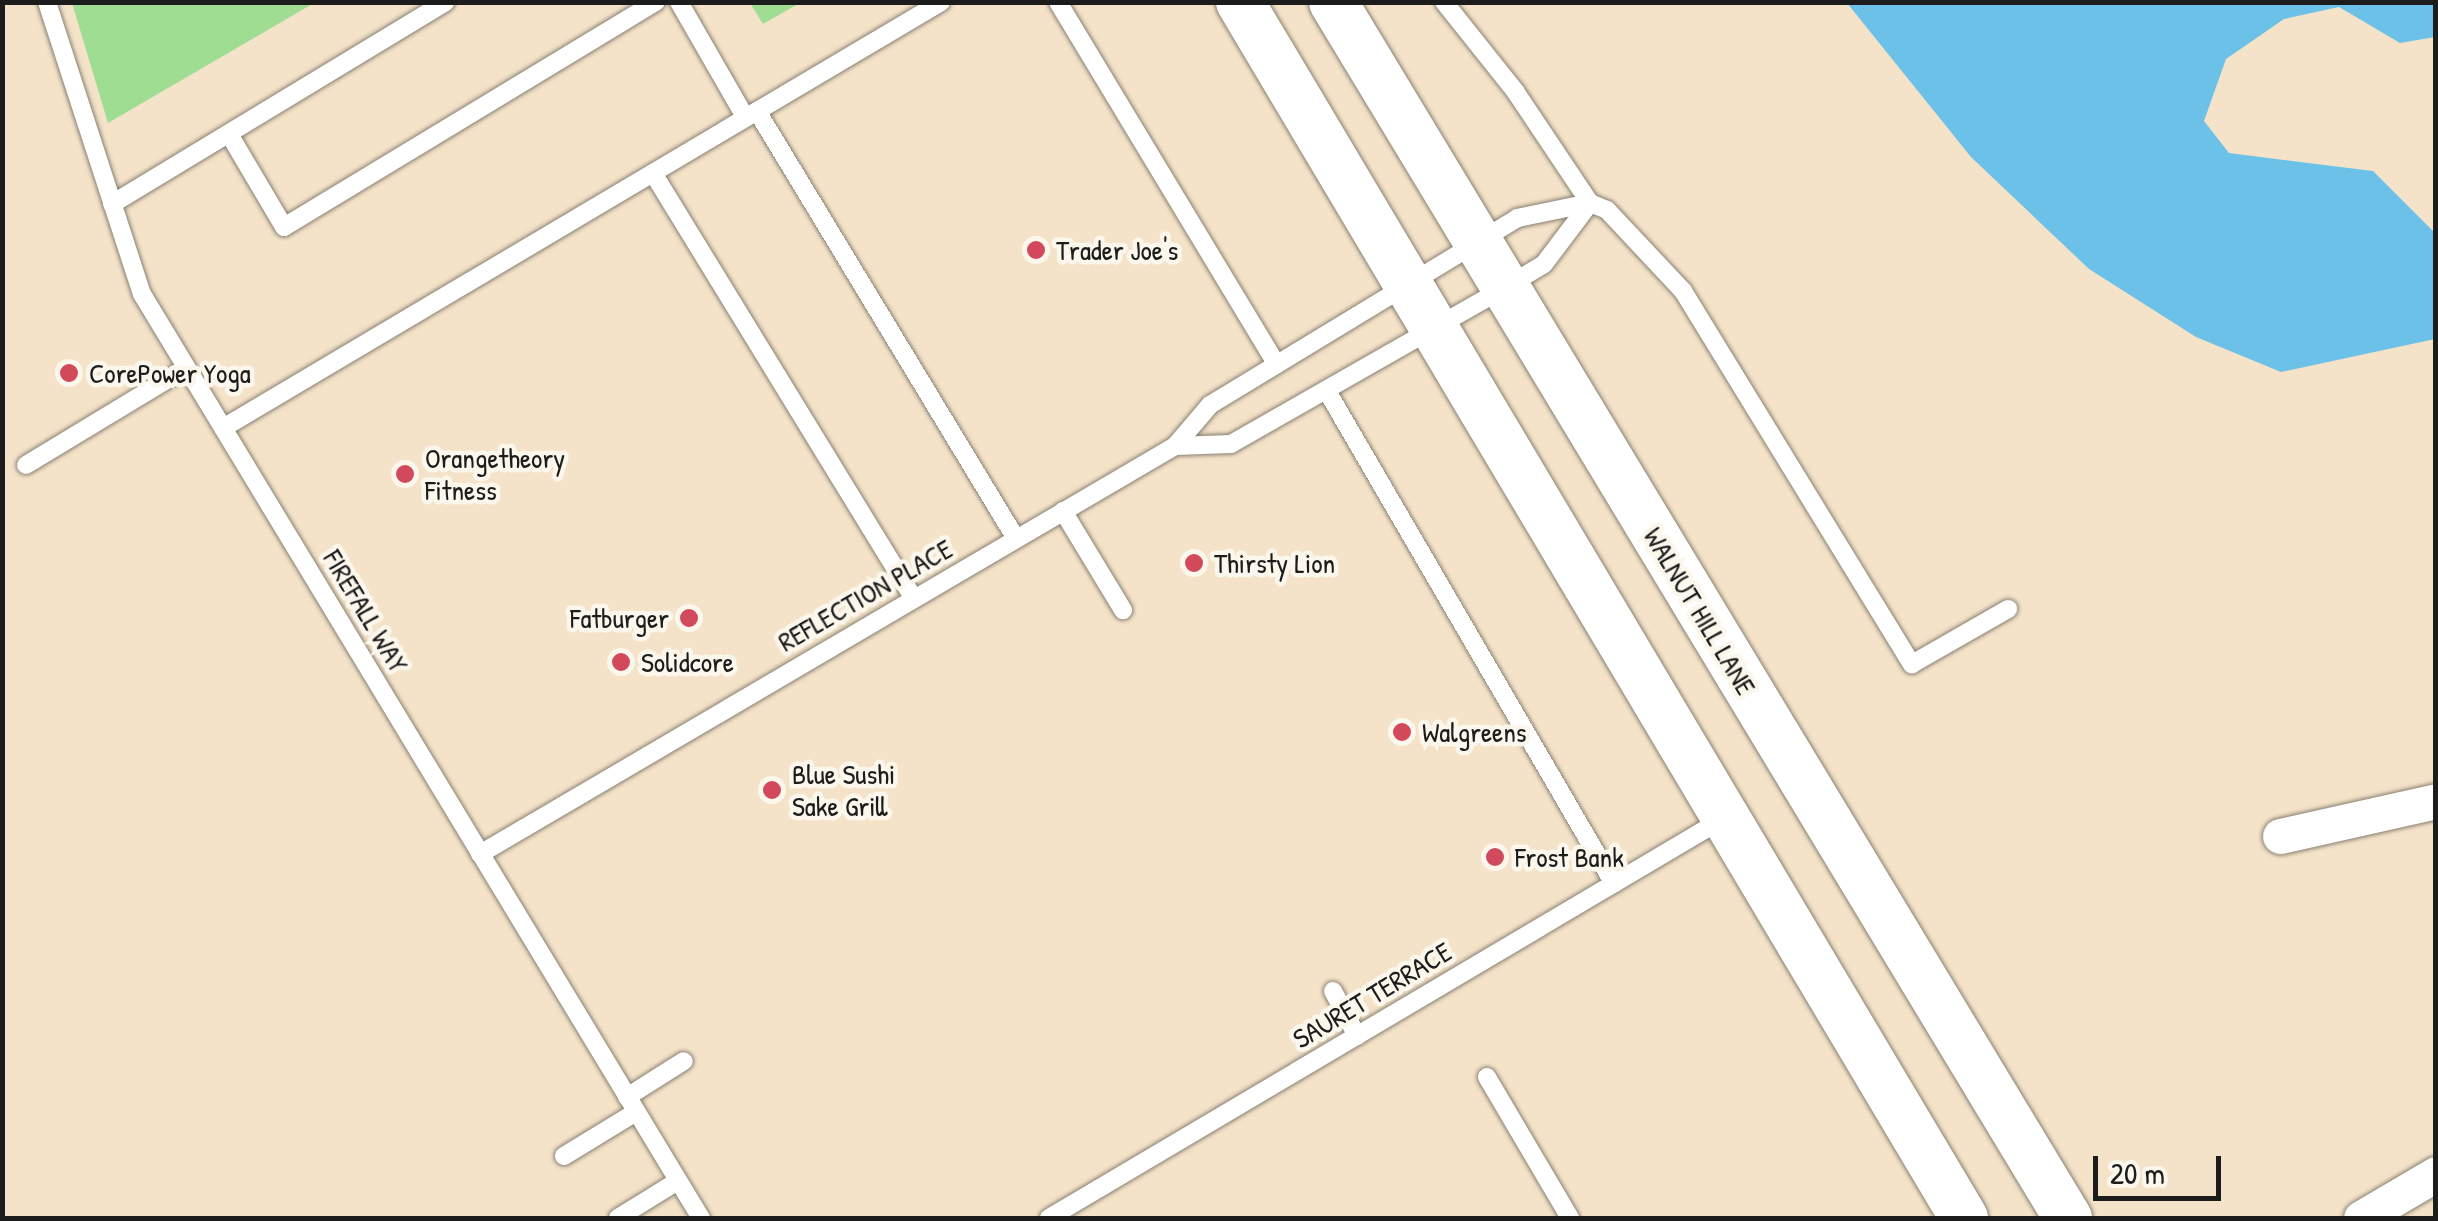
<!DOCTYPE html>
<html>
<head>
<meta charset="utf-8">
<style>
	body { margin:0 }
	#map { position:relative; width:2438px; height:1221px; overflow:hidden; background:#f5e3c9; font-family:"Patrick Hand",sans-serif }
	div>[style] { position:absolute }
	.green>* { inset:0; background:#9edd92 }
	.water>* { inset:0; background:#6cc1e8 }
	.roads { filter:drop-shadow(0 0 2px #888072) drop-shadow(0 0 2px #888072) }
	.lane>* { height:18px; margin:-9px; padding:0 9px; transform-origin:9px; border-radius:9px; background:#fff }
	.street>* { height:35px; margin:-17.5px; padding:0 17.5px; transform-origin:17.5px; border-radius:17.5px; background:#fff }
	.secondary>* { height:48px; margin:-24px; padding:0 24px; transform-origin:24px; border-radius:24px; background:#fff }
	.dots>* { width:28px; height:28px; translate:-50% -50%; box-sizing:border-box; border:5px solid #fbf7ec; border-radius:50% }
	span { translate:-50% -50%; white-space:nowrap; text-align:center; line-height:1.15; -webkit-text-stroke:9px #fbf7ec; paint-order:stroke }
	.poi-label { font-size:28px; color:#1c1c1c }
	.left { translate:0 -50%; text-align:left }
	.right { translate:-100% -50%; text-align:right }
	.street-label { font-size:28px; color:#1c1c1c }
	.frame { position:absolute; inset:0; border:5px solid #1c1c1c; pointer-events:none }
	.scale { position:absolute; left:2093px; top:1156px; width:128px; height:45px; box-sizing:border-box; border:5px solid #1c1c1c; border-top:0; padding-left:12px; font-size:30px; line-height:35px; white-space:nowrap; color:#1c1c1c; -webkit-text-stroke:8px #fbf7ec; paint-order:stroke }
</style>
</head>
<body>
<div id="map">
	<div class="green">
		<div style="clip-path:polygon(72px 3px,72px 2px,314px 3px,108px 123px)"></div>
		<div style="clip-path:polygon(750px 3px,800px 3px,763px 24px)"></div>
	</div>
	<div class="water">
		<div style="clip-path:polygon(1847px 3px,2435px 3px,2435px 37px,2400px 43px,2339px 7px,2284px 19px,2226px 59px,2204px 121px,2229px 153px,2373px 171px,2435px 233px,2435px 339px,2281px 372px,2196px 337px,2089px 269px,1971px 157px)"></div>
	</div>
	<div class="roads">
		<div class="lane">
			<div style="left:47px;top:2px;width:307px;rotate:72deg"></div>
			<div style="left:142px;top:294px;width:1080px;rotate:58.83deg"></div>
			<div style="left:679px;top:2px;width:133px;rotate:60.1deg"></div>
			<div style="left:1058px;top:2px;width:423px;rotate:58.9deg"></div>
			<div style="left:1444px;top:2px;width:114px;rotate:51.4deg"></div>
			<div style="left:1515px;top:91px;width:135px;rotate:56.2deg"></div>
			<div style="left:1590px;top:203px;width:18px;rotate:22deg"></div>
			<div style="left:1607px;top:210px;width:111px;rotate:46.8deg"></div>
			<div style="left:1683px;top:291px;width:438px;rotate:58.5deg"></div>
			<div style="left:1912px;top:664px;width:111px;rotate:-29.8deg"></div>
			<div style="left:757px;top:111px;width:499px;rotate:58.8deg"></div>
			<div style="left:229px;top:134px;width:108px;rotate:59.4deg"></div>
			<div style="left:284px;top:227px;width:435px;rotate:-31.2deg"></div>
			<div style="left:653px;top:173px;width:498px;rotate:58.5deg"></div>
			<div style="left:112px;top:204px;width:390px;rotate:-31.2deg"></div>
			<div style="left:1327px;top:391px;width:570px;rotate:59.79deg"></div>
			<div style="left:223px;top:428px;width:835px;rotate:-30.68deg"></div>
			<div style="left:1175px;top:446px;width:56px;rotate:-2deg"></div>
			<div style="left:1231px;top:444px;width:317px;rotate:-29.7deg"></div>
			<div style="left:1506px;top:287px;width:44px;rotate:-31.2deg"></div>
			<div style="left:1544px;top:264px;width:76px;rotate:-53deg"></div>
			<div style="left:26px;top:465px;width:187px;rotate:-31.2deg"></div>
			<div style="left:1063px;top:511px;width:116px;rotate:58.8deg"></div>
			<div style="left:480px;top:854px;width:806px;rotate:-30.42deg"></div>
			<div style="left:1175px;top:446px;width:54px;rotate:-49.5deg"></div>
			<div style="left:1210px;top:405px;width:359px;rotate:-31.3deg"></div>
			<div style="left:1517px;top:218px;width:75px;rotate:-11.6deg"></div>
			<div style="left:1333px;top:991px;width:51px;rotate:61.9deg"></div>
			<div style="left:1487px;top:1077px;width:164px;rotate:59.5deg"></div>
			<div style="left:627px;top:1097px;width:67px;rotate:-32.3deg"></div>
			<div style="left:564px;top:1156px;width:84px;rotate:-31.4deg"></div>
			<div style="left:618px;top:1218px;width:70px;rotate:-31.7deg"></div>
			<div style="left:1049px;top:1218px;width:783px;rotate:-30.63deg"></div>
		</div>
		<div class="street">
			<div style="left:2280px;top:836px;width:160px;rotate:-12.6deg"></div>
			<div style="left:2361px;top:1218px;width:87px;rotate:-30.4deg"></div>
		</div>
		<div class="secondary">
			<div style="left:1240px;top:2px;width:1415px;rotate:59.23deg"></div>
			<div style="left:1333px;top:2px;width:1421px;rotate:58.85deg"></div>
		</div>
	</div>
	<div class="dots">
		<div style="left:1036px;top:250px;background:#d1495b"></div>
		<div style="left:69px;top:373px;background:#d1495b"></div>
		<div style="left:405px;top:474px;background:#d1495b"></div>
		<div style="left:1194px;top:563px;background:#d1495b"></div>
		<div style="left:689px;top:618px;background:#d1495b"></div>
		<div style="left:621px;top:662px;background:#d1495b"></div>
		<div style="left:1402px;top:732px;background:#d1495b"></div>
		<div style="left:772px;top:790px;background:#d1495b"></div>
		<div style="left:1495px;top:857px;background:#d1495b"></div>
	</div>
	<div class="poi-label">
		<span class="left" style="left:1056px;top:250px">Trader Joe's</span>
		<span class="left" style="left:89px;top:373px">CorePower Yoga</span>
		<span class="left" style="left:425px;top:474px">Orangetheory<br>Fitness</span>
		<span class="left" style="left:1214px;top:563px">Thirsty Lion</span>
		<span class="right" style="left:669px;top:618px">Fatburger</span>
		<span class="left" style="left:641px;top:662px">Solidcore</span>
		<span class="left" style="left:1422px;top:732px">Walgreens</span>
		<span class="left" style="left:792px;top:790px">Blue Sushi<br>Sake Grill</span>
		<span class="left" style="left:1515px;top:857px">Frost Bank</span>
	</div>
	<div class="street-label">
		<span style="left:865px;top:595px;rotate:-30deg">REFLECTION PLACE</span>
		<span style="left:366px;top:611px;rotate:59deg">FIREFALL WAY</span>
		<span style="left:1700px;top:611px;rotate:59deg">WALNUT HILL LANE</span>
		<span style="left:1372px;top:995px;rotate:-31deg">SAURET TERRACE</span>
	</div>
	<div class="frame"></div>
	<div class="scale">20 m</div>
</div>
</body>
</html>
